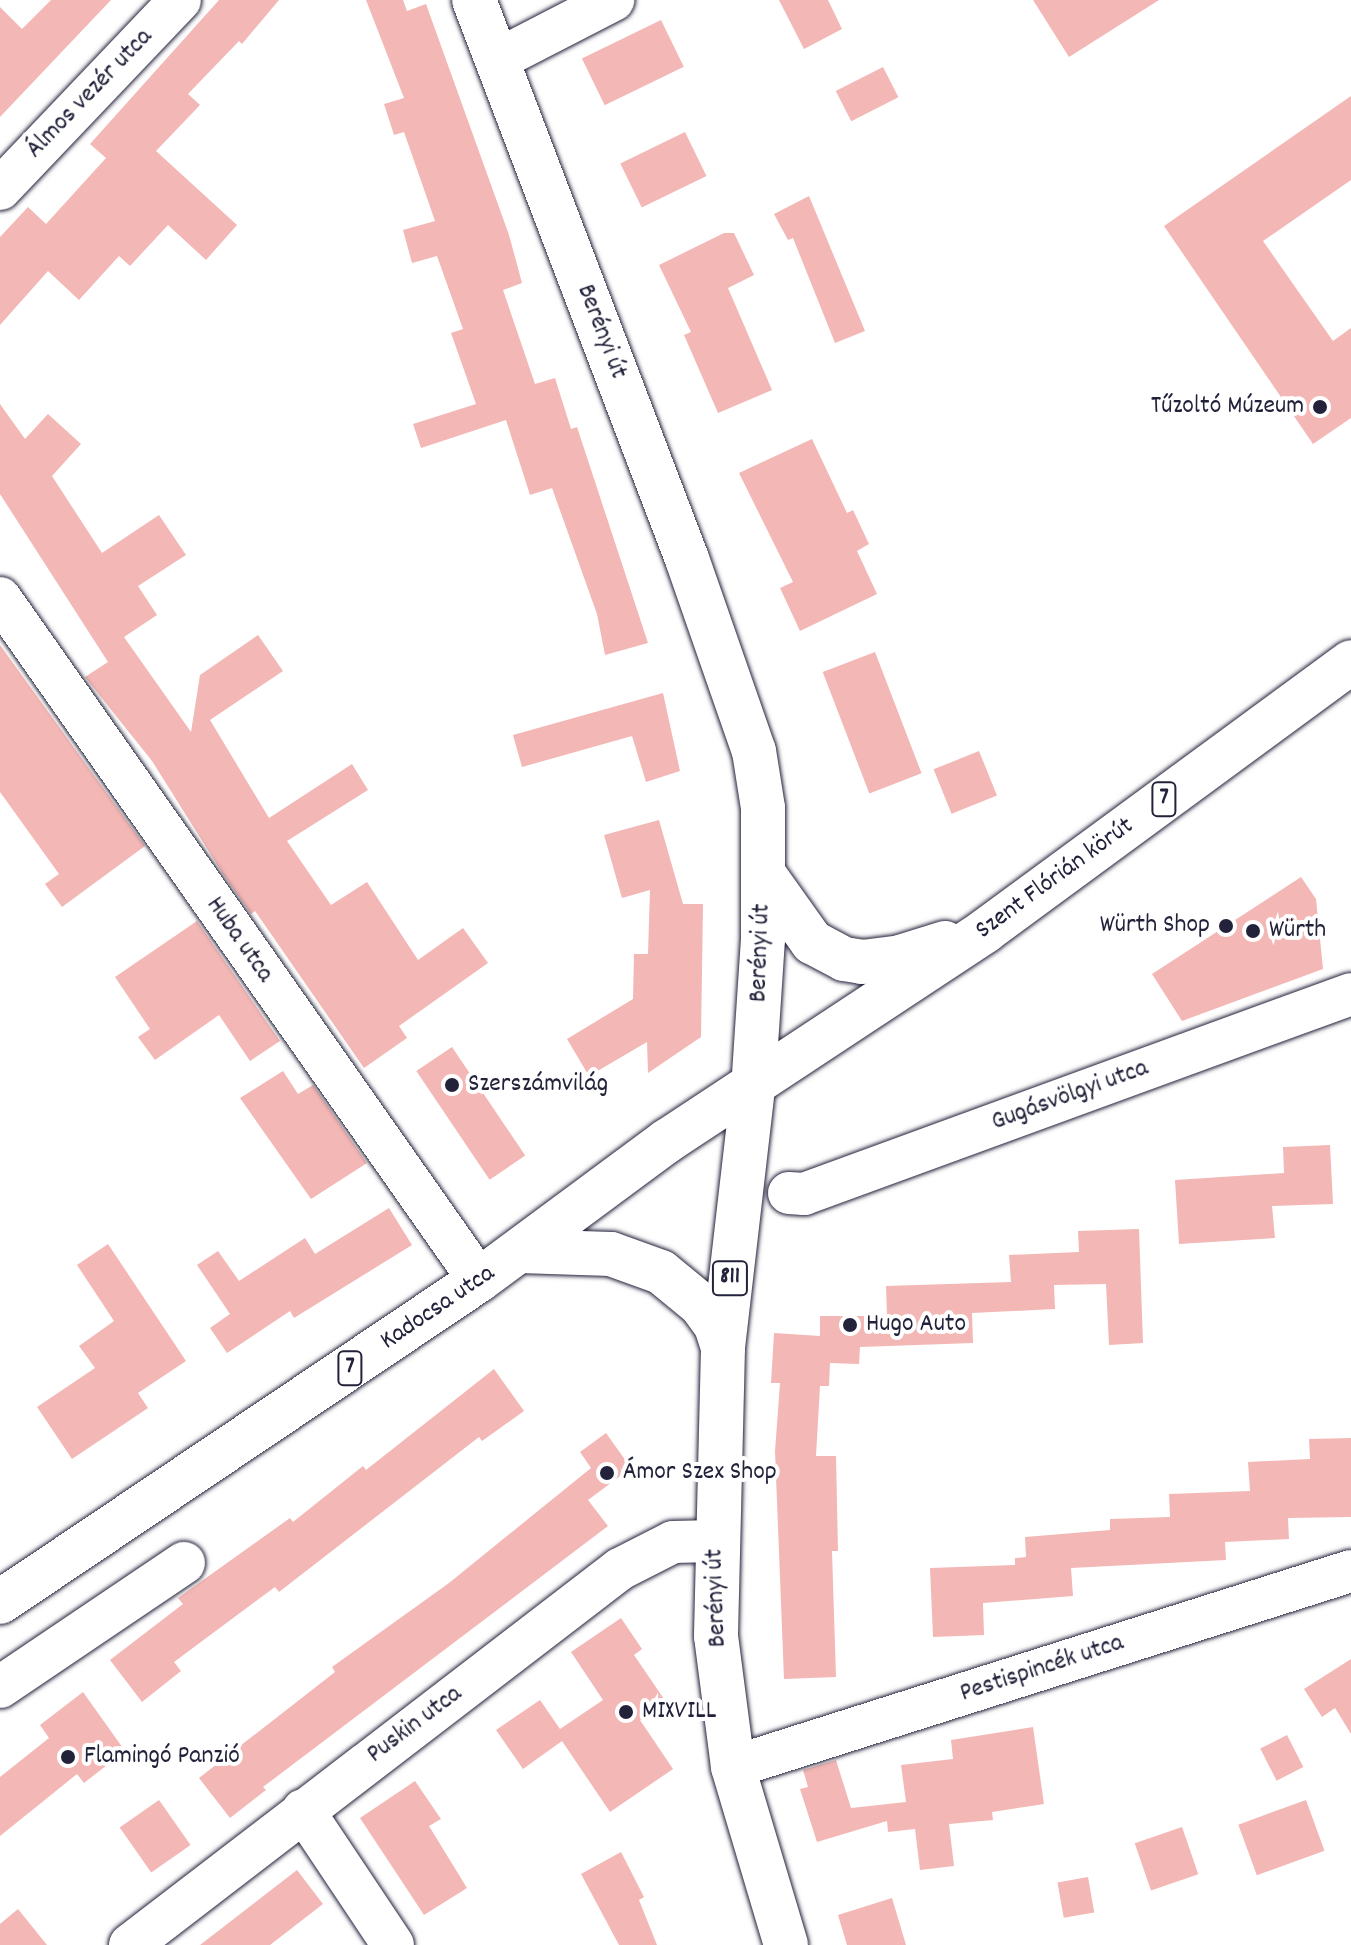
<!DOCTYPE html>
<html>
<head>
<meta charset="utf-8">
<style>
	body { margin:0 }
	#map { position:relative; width:1351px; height:1945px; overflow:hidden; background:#fff; font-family:Dekko,sans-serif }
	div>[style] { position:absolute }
	.building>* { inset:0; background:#f3b7b5; transform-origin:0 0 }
	.roads { filter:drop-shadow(0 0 2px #22223b) drop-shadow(0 0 2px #22223b) }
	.minor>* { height:42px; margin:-21px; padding:0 21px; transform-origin:21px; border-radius:21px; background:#fff }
	.major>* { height:44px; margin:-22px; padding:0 22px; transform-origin:22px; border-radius:22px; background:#fff }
	.dots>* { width:22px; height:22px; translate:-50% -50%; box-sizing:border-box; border:4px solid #fff; border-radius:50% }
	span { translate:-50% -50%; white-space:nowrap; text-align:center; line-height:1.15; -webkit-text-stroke:8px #fff; paint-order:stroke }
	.shield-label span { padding:2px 6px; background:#fff; border:2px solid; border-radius:6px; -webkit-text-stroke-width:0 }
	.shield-label { font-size:24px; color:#22223b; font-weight:700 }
	.street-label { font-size:26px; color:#22223b }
	.poi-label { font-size:26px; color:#22223b }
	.right { translate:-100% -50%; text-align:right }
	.left { translate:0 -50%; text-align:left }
</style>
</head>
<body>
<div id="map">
	<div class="building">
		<div style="clip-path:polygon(51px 0,111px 0,0 117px,0 7px,22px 29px)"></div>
		<div style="clip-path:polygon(219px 0,279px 0,242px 44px,239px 41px,188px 94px,200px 105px,156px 151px,237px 225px,206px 260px,168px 225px,130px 266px,119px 256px,79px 300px,48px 271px,0 325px,0 237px,28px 207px,46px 224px,106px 158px,90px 144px)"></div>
		<div style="clip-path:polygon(366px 0,403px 0,407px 11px,426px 4px,509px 235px,522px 283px,503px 290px,535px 384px,555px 378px,571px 429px,577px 427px,648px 643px,605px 655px,597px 614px,552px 488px,530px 495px,506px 420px,421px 448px,413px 424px,476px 404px,451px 333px,463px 329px,437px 256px,412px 263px,403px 230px,435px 221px,404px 132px,394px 135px,384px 104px,404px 98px)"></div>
		<div style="clip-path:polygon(779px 0,828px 0,842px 29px,804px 49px)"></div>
		<div style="clip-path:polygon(1033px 0,1159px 0,1069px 57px)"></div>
		<div style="left:661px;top:20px;width:52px;height:88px;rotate:64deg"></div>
		<div style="left:883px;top:67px;width:34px;height:53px;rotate:63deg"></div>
		<div style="clip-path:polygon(1351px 96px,1351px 180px,1263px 241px,1333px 341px,1351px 328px,1351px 418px,1313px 444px,1164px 226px)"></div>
		<div style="left:685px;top:132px;width:49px;height:72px;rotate:64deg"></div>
		<div style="clip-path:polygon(809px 196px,865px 331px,835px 343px,793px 238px,788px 240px,774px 214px)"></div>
		<div style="clip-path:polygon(724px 233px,734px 233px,754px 275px,728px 288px,772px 390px,718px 413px,684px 335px,691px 332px,659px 265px)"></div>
		<div style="clip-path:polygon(0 404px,25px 439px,48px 414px,81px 444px,52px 476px,102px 553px,159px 515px,186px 555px,138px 586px,157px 615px,124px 637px,191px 732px,200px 675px,258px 635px,283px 671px,210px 720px,269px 818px,352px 764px,368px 790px,287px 841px,331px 905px,367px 882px,418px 960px,463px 928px,488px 963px,399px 1026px,407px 1038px,364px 1068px,255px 911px,251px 914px,223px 874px,152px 761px,85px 677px,108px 662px,0 494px)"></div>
		<div style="clip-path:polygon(812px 439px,847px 513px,853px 510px,869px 544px,857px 551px,877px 594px,800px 631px,780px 588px,793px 582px,739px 473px)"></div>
		<div style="clip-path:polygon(0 645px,145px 846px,62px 907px,45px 884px,59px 874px,0 792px)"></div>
		<div style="left:875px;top:652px;width:130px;height:56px;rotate:69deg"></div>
		<div style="clip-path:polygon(663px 693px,680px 771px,646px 782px,632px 736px,522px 767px,513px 735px)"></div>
		<div style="left:979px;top:751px;width:48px;height:49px;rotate:68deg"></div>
		<div style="clip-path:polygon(659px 820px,683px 904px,703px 904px,701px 1037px,648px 1073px,647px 1042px,589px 1076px,567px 1039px,633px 999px,634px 954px,648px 954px,650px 890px,622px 898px,604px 835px)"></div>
		<div style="clip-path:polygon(1301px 877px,1316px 899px,1323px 969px,1182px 1021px,1152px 974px)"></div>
		<div style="clip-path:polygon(197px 921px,280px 1041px,250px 1061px,219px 1015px,155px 1060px,138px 1037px,150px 1029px,115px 977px)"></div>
		<div style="left:452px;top:1047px;width:131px;height:43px;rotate:56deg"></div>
		<div style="clip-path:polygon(283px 1071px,298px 1094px,313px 1085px,367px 1163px,311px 1199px,240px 1098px)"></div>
		<div style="clip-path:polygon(1330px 1145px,1333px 1204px,1272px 1206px,1275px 1238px,1179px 1244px,1175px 1180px,1284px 1173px,1283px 1147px)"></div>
		<div style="clip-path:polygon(389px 1208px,412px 1245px,294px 1318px,290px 1311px,227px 1353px,210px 1328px,230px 1314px,197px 1265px,218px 1251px,239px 1281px,305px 1238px,315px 1254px)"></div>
		<div style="clip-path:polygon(1139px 1229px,1143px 1343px,1109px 1345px,1106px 1284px,1054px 1285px,1055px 1309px,972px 1313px,973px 1343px,860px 1347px,859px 1364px,830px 1363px,829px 1386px,820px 1386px,816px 1456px,836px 1456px,838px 1551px,832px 1551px,836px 1677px,784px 1679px,775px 1451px,780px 1383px,771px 1383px,774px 1333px,820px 1336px,820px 1316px,887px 1316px,886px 1286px,1011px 1282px,1009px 1255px,1079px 1252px,1078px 1231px)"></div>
		<div style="clip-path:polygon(108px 1244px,186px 1361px,138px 1393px,148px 1408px,72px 1459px,37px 1407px,95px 1368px,79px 1346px,114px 1321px,77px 1265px)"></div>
		<div style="clip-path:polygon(494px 1369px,524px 1411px,482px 1441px,479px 1437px,279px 1592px,275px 1587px,174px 1662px,181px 1671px,142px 1702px,110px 1660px,183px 1604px,178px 1598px,290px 1518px,293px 1522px,363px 1466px,366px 1470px)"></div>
		<div style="clip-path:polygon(606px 1433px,631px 1468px,588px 1500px,608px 1526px,263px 1787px,266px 1790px,230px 1818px,199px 1778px,335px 1672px,332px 1667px,449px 1583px,591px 1468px,580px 1452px)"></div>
		<div style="clip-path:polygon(1351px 1438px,1351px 1517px,1288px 1518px,1289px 1539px,1225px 1542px,1226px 1560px,1071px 1568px,1073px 1596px,983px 1603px,984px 1635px,933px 1637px,930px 1568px,1015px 1565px,1015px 1558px,1026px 1557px,1025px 1537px,1110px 1530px,1110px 1519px,1170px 1517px,1169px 1494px,1250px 1491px,1248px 1462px,1310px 1459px,1309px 1439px)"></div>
		<div style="clip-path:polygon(621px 1618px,642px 1649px,634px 1655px,666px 1702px,640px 1720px,673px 1769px,610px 1812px,562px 1741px,523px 1769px,496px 1730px,540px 1700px,560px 1729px,603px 1700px,571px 1652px)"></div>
		<div style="clip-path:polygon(1351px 1659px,1351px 1734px,1335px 1708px,1322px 1717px,1304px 1689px)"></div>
		<div style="clip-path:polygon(83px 1692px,125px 1751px,84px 1783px,77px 1774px,0 1836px,0 1777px,49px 1738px,40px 1725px)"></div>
		<div style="clip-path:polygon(1033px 1727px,1044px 1804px,992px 1812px,993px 1820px,949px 1824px,954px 1866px,920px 1870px,915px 1829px,888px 1832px,887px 1821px,817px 1842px,800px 1789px,808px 1787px,803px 1770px,836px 1760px,851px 1808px,906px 1802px,901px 1765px,953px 1759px,951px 1740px)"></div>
		<div style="left:1287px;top:1735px;width:36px;height:30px;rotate:63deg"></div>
		<div style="clip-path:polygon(415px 1781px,441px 1819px,429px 1826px,467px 1888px,424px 1915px,360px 1818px)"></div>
		<div style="left:159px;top:1800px;width:55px;height:48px;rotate:55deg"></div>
		<div style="left:1306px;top:1800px;width:54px;height:72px;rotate:70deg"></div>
		<div style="left:1182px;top:1827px;width:50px;height:50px;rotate:71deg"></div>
		<div style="clip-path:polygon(621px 1852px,644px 1897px,639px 1900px,657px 1945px,619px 1945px,581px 1874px)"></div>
		<div style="clip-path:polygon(297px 1870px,323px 1904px,270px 1945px,200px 1945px)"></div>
		<div style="left:1088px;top:1877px;width:36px;height:31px;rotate:80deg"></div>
		<div style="clip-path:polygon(892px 1898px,906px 1945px,847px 1945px,838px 1915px)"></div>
		<div style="clip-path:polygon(18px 1909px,47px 1945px,0 1945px,0 1924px)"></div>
	</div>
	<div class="roads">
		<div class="minor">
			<div style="left:497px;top:60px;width:131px;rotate:-27.3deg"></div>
			<div style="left:0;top:189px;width:261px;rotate:-46.4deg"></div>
			<div style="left:0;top:598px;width:833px;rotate:54.92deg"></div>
			<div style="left:789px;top:1193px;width:15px;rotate:4deg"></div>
			<div style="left:804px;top:1194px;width:582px;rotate:-20.08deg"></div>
			<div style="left:0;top:1687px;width:222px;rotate:-34deg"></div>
			<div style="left:733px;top:1767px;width:648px;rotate:-17.6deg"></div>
			<div style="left:303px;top:1810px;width:162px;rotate:56.3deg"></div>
			<div style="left:130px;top:1945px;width:618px;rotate:-37.5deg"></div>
			<div style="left:620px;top:1569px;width:59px;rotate:-27deg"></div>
			<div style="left:673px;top:1542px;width:42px;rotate:-1.4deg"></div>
		</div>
		<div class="major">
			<div style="left:474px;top:0;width:598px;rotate:69.14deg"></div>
			<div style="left:687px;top:559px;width:203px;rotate:70.8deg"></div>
			<div style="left:754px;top:751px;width:58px;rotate:81deg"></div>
			<div style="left:763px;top:808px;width:131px;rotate:90deg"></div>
			<div style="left:763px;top:939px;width:149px;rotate:93.8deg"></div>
			<div style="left:753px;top:1088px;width:262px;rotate:96.6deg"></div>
			<div style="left:723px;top:1348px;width:288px;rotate:91.4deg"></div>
			<div style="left:716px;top:1636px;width:132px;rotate:82.6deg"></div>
			<div style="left:733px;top:1767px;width:186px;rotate:73.4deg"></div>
			<div style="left:763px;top:873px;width:85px;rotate:54.6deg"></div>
			<div style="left:812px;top:942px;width:36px;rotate:28deg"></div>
			<div style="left:844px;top:959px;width:18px;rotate:9deg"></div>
			<div style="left:862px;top:962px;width:38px;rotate:-7deg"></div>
			<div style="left:900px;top:957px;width:47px;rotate:-17.3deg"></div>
			<div style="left:520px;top:1251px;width:91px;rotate:1.9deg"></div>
			<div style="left:611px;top:1254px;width:53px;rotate:19.8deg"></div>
			<div style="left:661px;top:1272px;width:52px;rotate:39.5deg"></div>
			<div style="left:701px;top:1305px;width:26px;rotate:54deg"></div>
			<div style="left:716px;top:1326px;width:23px;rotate:72deg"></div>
			<div style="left:0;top:1602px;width:577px;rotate:-33.91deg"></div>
			<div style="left:479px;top:1280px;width:234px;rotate:-36.5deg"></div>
			<div style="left:667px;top:1141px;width:381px;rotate:-33.4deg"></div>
			<div style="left:985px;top:931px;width:454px;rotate:-36.3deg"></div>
		</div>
	</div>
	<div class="dots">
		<div style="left:1320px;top:407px;background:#22223b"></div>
		<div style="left:1226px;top:926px;background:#22223b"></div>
		<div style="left:1253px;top:931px;background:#22223b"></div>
		<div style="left:452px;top:1085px;background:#22223b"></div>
		<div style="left:850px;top:1325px;background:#22223b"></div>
		<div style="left:607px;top:1473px;background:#22223b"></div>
		<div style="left:626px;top:1712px;background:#22223b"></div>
		<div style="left:68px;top:1757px;background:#22223b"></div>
	</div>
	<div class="shield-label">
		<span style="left:1164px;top:799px">7</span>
		<span style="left:730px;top:1278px">811</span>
		<span style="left:350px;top:1368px">7</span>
	</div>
	<div class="street-label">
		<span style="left:90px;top:94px;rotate:-46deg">Álmos vezér utca</span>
		<span style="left:601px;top:332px;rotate:69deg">Berényi út</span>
		<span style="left:1055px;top:879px;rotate:-36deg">Szent Flórián körút</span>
		<span style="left:239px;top:940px;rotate:55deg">Huba utca</span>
		<span style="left:761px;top:953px;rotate:-88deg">Berényi út</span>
		<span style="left:1070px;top:1096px;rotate:-20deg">Gugásvölgyi utca</span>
		<span style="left:438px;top:1308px;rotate:-34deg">Kadocsa utca</span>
		<span style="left:717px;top:1598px;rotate:-92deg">Berényi út</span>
		<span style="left:1042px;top:1669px;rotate:-18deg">Pestispincék utca</span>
		<span style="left:415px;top:1725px;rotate:-37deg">Puskin utca</span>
	</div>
	<div class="poi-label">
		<span class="right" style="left:1304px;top:407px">Tűzoltó Múzeum</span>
		<span class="right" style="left:1210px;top:926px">Würth Shop</span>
		<span class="left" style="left:1269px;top:931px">Würth</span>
		<span class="left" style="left:468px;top:1085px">Szerszámvilág</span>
		<span class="left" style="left:866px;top:1325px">Hugo Auto</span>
		<span class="left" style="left:623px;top:1473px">Ámor Szex Shop</span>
		<span class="left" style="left:642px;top:1712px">MIXVILL</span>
		<span class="left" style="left:84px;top:1757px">Flamingó Panzió</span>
	</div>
</div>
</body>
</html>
